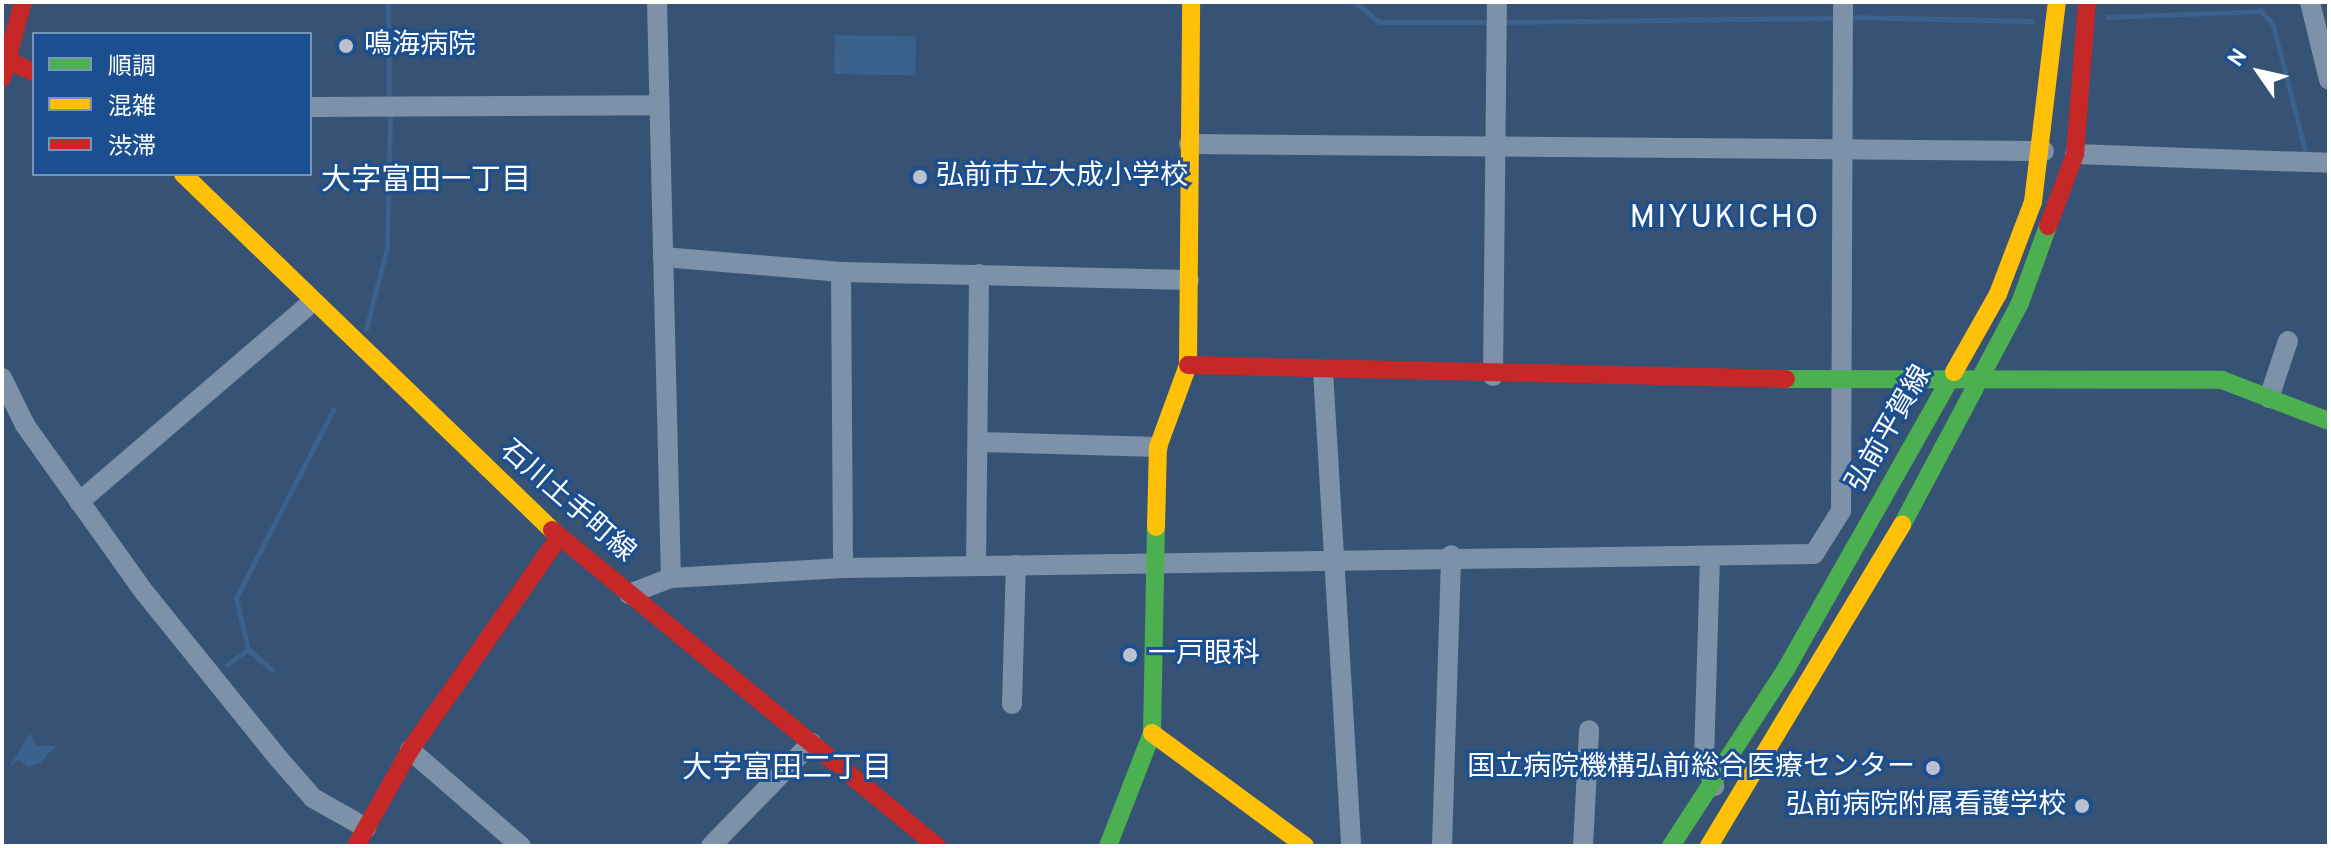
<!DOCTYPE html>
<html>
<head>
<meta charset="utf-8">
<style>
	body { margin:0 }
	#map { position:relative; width:2331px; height:848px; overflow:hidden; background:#365274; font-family:Overpass,"Noto Sans JP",sans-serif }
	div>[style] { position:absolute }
	.water>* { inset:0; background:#3b618d; transform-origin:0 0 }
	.stream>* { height:5px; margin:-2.5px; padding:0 2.5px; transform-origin:2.5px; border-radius:2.5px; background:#3b618d }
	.street>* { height:20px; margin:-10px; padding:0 10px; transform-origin:10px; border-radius:10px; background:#7d92a8 }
	.fast>* { height:18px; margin:-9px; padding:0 9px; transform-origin:9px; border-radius:9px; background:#4caf50 }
	.slow>* { height:18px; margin:-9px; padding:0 9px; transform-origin:9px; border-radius:9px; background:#ffc107 }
	.jam>* { height:18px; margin:-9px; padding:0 9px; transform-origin:9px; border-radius:9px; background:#c62828 }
	.dots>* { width:22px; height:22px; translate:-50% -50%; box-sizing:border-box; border:4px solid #1b4f8f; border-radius:50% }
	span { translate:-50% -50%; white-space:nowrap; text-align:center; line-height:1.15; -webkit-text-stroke:6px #1b4f8f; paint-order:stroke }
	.poi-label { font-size:28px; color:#fff }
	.left { translate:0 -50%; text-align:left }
	.right { translate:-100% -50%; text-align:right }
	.street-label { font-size:28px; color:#fff }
	.neighbourhood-label { font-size:30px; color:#fff }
	.quarter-label { font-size:32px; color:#fff; letter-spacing:2px }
	.frame { position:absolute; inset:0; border:4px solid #fff; pointer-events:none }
	.legend { position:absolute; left:32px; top:32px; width:280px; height:144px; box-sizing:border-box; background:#1b4f8f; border:2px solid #7695bc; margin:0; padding:10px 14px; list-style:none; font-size:24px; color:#fff }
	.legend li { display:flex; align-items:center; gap:16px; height:40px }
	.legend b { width:40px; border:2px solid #7695bc }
	.north { position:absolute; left:2219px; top:32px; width:80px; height:80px; -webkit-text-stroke:6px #1b4f8f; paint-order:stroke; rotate:304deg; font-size:22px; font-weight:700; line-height:32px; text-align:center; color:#fff }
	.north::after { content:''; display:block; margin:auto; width:28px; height:36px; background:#fff; clip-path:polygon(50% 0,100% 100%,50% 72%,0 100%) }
</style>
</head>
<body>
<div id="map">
	<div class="water">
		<div style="left:835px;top:35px;width:81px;height:39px;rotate:1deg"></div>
		<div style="clip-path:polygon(30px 733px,36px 746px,56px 746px,40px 763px,28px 767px,18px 759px,7px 771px)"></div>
	</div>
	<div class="stream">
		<div style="left:388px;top:2px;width:101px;rotate:89.4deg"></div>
		<div style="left:1355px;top:2px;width:31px;rotate:40deg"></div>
		<div style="left:1379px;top:22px;width:113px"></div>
		<div style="left:1851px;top:17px;width:181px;rotate:1.3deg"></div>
		<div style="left:2108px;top:17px;width:153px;rotate:-2.2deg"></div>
		<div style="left:2261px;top:11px;width:18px;rotate:49deg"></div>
		<div style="left:2273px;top:25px;width:130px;rotate:75.7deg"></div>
		<div style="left:1502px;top:22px;width:335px;rotate:-0.7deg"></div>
		<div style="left:366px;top:329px;width:85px;rotate:-75.6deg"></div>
		<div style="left:387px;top:247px;width:134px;rotate:-88.7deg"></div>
		<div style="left:227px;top:665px;width:26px;rotate:-37deg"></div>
		<div style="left:272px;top:670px;width:32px;rotate:-139deg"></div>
		<div style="left:248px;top:649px;width:52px;rotate:-103.2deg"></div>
		<div style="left:236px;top:598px;width:212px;rotate:-62.7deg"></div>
	</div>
	<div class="street">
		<div style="left:657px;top:2px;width:576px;rotate:88.61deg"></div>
		<div style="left:2310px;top:2px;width:80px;rotate:76.3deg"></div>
		<div style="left:310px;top:107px;width:347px;rotate:-0.3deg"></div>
		<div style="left:1189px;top:144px;width:855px;rotate:0.47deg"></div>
		<div style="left:2075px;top:154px;width:254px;rotate:2deg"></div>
		<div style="left:663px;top:257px;width:179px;rotate:4.8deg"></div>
		<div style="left:841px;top:272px;width:348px;rotate:1.3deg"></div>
		<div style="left:841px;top:272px;width:296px;rotate:89.6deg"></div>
		<div style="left:1323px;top:371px;width:476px;rotate:86.6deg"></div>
		<div style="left:1493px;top:376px;width:374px;rotate:-89.4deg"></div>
		<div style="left:2px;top:378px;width:52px;rotate:63.9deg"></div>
		<div style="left:25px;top:425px;width:206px;rotate:54.5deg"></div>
		<div style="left:145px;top:593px;width:213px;rotate:51.1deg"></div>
		<div style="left:279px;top:759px;width:52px;rotate:48.9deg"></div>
		<div style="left:313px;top:798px;width:61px;rotate:29.5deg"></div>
		<div style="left:2269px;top:398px;width:60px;rotate:-71.6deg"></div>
		<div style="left:978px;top:442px;width:180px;rotate:1.6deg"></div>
		<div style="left:79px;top:502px;width:304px;rotate:-40.6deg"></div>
		<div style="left:1710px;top:557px;width:201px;rotate:91.7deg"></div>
		<div style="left:1704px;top:758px;width:30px;rotate:70deg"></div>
		<div style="left:976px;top:566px;width:292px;rotate:-89.4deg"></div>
		<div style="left:629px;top:594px;width:45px;rotate:-20.9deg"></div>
		<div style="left:671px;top:578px;width:172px;rotate:-3.3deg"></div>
		<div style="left:843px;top:568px;width:971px;rotate:-0.83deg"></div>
		<div style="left:1814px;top:554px;width:51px;rotate:-57.9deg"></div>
		<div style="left:1841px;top:511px;width:509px;rotate:-89.77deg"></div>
		<div style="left:1012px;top:704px;width:139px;rotate:-88.4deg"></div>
		<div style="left:410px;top:750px;width:147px;rotate:40.9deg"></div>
		<div style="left:711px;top:846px;width:144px;rotate:-45.8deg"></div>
		<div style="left:1442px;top:846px;width:291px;rotate:-88.2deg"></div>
		<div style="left:1583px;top:846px;width:116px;rotate:-87deg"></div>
	</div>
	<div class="fast">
		<div style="left:1786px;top:379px;width:436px;rotate:0.1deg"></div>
		<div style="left:2222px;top:380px;width:115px;rotate:21deg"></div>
		<div style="left:1902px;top:525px;width:251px;rotate:-62deg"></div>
		<div style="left:2020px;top:303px;width:82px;rotate:-70deg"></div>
		<div style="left:1108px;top:846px;width:121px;rotate:-68.7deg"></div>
		<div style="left:1152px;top:733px;width:206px;rotate:-88.9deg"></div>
		<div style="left:1671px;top:846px;width:211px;rotate:-57deg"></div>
		<div style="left:1786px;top:669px;width:341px;rotate:-60.5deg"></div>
	</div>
	<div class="slow">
		<div style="left:183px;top:174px;width:513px;rotate:43.97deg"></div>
		<div style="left:1954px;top:372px;width:90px;rotate:-60.6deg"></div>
		<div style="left:1998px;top:294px;width:98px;rotate:-69.2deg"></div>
		<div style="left:2033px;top:202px;width:201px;rotate:-83.2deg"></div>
		<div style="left:1156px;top:527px;width:80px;rotate:-88.6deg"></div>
		<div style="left:1158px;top:447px;width:87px;rotate:-69.9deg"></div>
		<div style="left:1188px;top:365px;width:363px;rotate:-89.5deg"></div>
		<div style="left:1152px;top:733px;width:190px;rotate:36.4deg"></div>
		<div style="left:1709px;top:846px;width:375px;rotate:-59deg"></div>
	</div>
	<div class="jam">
		<div style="left:2px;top:58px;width:35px;rotate:24deg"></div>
		<div style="left:2px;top:78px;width:79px;rotate:-74.6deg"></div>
		<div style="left:2048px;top:226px;width:77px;rotate:-69.4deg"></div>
		<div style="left:2075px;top:154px;width:152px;rotate:-85.5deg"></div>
		<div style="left:1188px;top:365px;width:598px;rotate:1.34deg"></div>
		<div style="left:552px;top:530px;width:498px;rotate:39.4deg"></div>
		<div style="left:356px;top:846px;width:110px;rotate:-60.6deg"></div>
		<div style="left:410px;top:750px;width:260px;rotate:-55deg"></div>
	</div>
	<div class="dots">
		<div style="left:346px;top:46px;background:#b9c2ce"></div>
		<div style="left:920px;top:177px;background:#b9c2ce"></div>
		<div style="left:1130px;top:655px;background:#b9c2ce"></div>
		<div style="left:1933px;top:768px;background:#b9c2ce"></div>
		<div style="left:2082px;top:806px;background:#b9c2ce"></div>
	</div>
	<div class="poi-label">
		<span class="left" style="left:364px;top:46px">鳴海病院</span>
		<span class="left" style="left:936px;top:177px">弘前市立大成小学校</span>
		<span class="left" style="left:1148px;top:655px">一戸眼科</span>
		<span class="right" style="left:1915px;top:768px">国立病院機構弘前総合医療センター</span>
		<span class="right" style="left:2066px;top:806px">弘前病院附属看護学校</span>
	</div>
	<div class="street-label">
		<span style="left:1890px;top:429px;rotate:-60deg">弘前平賀線</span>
		<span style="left:567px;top:502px;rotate:41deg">石川土手町線</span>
	</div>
	<div class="neighbourhood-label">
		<span style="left:426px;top:182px">大字富田一丁目</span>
		<span style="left:787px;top:770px">大字富田二丁目</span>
	</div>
	<div class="quarter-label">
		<span style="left:1725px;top:219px">MIYUKICHO</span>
	</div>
	<div class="frame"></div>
	<ul class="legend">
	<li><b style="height:10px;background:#4caf50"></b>順調</li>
	<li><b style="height:10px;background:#ffc107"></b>混雑</li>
	<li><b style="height:10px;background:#c62828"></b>渋滞</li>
	</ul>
	<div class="north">N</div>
</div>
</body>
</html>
